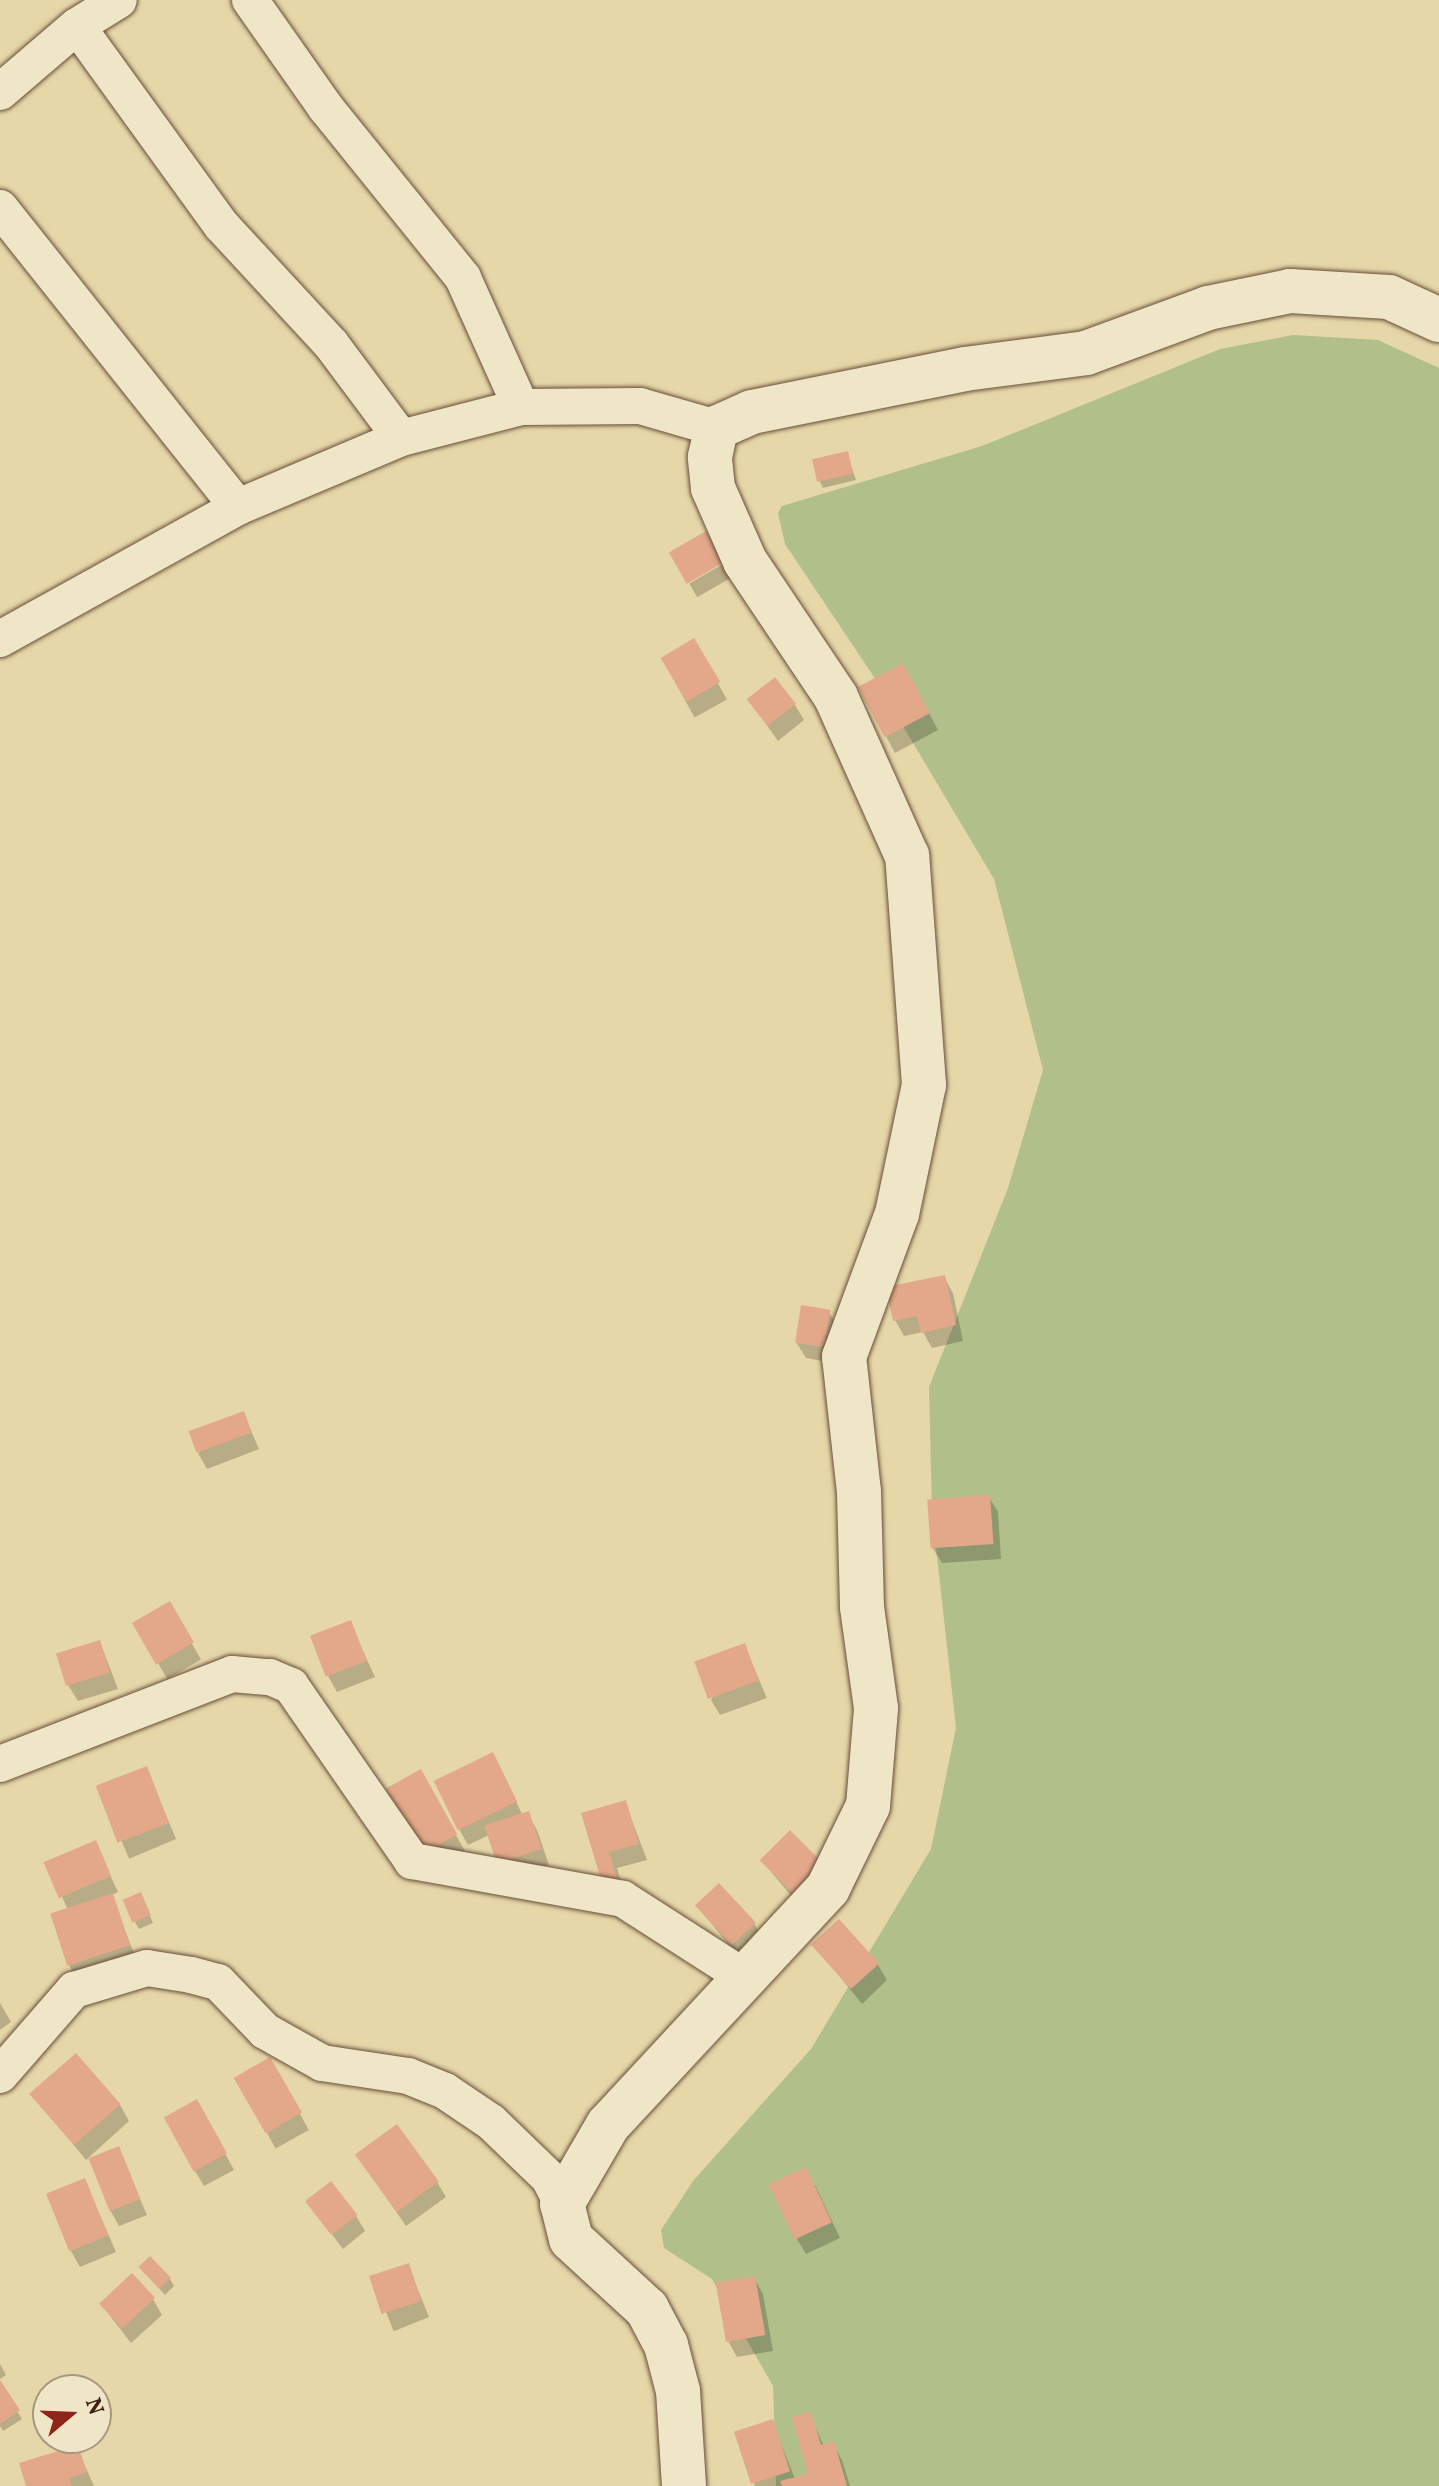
<!DOCTYPE html>
<html>
<head>
<meta charset="utf-8">
<style>
	body { margin:0 }
	#map { position:relative; width:1439px; height:2486px; overflow:hidden; background:#e6d7a9; font-family:Vollkorn,serif }
	div>[style] { position:absolute }
	.green>* { inset:0; background:#b1bf8b }
	.shadow>* { inset:0; background:#0003; transform-origin:0 0 }
	.building>* { inset:0; background:#e3a88a; transform-origin:0 0 }
	.roads { filter:drop-shadow(0 0 2px #684e38) drop-shadow(0 0 2px #684e38) }
	.minor>* { height:36px; margin:-18px; padding:0 18px; transform-origin:18px; border-radius:18px; background:#efe5c7 }
	.tertiary>* { height:44px; margin:-22px; padding:0 22px; transform-origin:22px; border-radius:22px; background:#efe5c7 }
	span { translate:-50% -50%; white-space:nowrap; text-align:center; line-height:1.15; -webkit-text-stroke:8px #efe5c7; paint-order:stroke }
	.north { position:absolute; left:32px; top:2374px; width:80px; height:80px; box-sizing:border-box; background:#efe5c7; border:2px solid #a8977f; border-radius:50%; rotate:71deg; font-size:22px; font-weight:700; line-height:32px; text-align:center; color:#3e2113 }
	.north::after { content:''; display:block; margin:auto; width:28px; height:36px; background:#8f2418; clip-path:polygon(50% 0,100% 100%,50% 72%,0 100%) }
</style>
</head>
<body>
<div id="map">
	<div class="green">
		<div style="clip-path:polygon(1293px 335px,1378px 340px,1439px 368px,1439px 2486px,776px 2486px,773px 2386px,712px 2279px,664px 2248px,661px 2230px,693px 2181px,811px 2049px,931px 1849px,956px 1728px,932px 1511px,929px 1387px,1008px 1188px,1043px 1070px,994px 879px,872px 674px,785px 544px,778px 513px,782px 506px,982px 446px,1220px 349px)"></div>
	</div>
	<div class="shadow">
		<div style="clip-path:polygon(847px 453px,856px 480px,823px 488px,819px 480px)"></div>
		<div style="left:723px;top:564px;width:16px;height:39px;rotate:60deg"></div>
		<div style="left:694px;top:640px;width:68px;height:37px;rotate:61deg"></div>
		<div style="clip-path:polygon(912px 681px,938px 730px,895px 753px,860px 688px)"></div>
		<div style="clip-path:polygon(749px 700px,795px 705px,804px 720px,778px 741px)"></div>
		<div style="clip-path:polygon(944px 1277px,953px 1293px,963px 1341px,932px 1348px,923px 1332px,904px 1336px,895px 1320px)"></div>
		<div style="clip-path:polygon(829px 1312px,839px 1328px,833px 1363px,806px 1358px,796px 1342px)"></div>
		<div style="clip-path:polygon(243px 1413px,259px 1449px,207px 1469px,198px 1453px)"></div>
		<div style="clip-path:polygon(989px 1497px,998px 1512px,1001px 1559px,942px 1563px,932px 1547px)"></div>
		<div style="left:169px;top:1604px;width:64px;height:39px;rotate:60deg"></div>
		<div style="clip-path:polygon(350px 1623px,375px 1677px,337px 1692px,328px 1676px)"></div>
		<div style="clip-path:polygon(100px 1642px,118px 1689px,78px 1701px,68px 1685px)"></div>
		<div style="clip-path:polygon(744px 1645px,767px 1698px,720px 1715px,711px 1700px)"></div>
		<div style="left:146px;top:1768px;width:77px;height:51px;rotate:67deg"></div>
		<div style="clip-path:polygon(501px 1770px,523px 1816px,528px 1814px,537px 1830px,549px 1865px,508px 1879px,489px 1835px,468px 1845px,459px 1829px)"></div>
		<div style="clip-path:polygon(420px 1772px,465px 1851px,433px 1869px)"></div>
		<div style="clip-path:polygon(625px 1802px,647px 1860px,617px 1868px,625px 1895px,613px 1898px,584px 1814px)"></div>
		<div style="clip-path:polygon(790px 1833px,803px 1910px,762px 1861px)"></div>
		<div style="clip-path:polygon(95px 1842px,118px 1892px,111px 1895px,137px 1961px,78px 1981px,69px 1965px,68px 1910px,46px 1862px)"></div>
		<div style="clip-path:polygon(144px 1902px,153px 1923px,139px 1929px,135px 1922px)"></div>
		<div style="clip-path:polygon(697px 1906px,754px 1923px,763px 1939px,741px 1960px)"></div>
		<div style="clip-path:polygon(814px 1945px,878px 1965px,887px 1980px,862px 2004px)"></div>
		<div style="clip-path:polygon(0 2003px,11px 2022px,0 2030px)"></div>
		<div style="left:270px;top:2060px;width:80px;height:38px;rotate:61deg"></div>
		<div style="clip-path:polygon(33px 2095px,120px 2105px,129px 2121px,86px 2160px)"></div>
		<div style="clip-path:polygon(197px 2102px,234px 2170px,204px 2186px,195px 2171px)"></div>
		<div style="clip-path:polygon(118px 2148px,147px 2215px,119px 2226px,110px 2210px)"></div>
		<div style="clip-path:polygon(357px 2155px,437px 2182px,446px 2197px,406px 2226px)"></div>
		<div style="clip-path:polygon(85px 2181px,116px 2252px,80px 2267px,71px 2251px)"></div>
		<div style="clip-path:polygon(815px 2185px,840px 2238px,806px 2254px,797px 2239px)"></div>
		<div style="clip-path:polygon(308px 2203px,356px 2216px,365px 2231px,343px 2249px)"></div>
		<div style="left:408px;top:2265px;width:56px;height:38px;rotate:68deg"></div>
		<div style="clip-path:polygon(141px 2268px,170px 2279px,174px 2286px,165px 2295px)"></div>
		<div style="clip-path:polygon(754px 2278px,763px 2294px,773px 2351px,737px 2357px,728px 2341px)"></div>
		<div style="clip-path:polygon(153px 2299px,162px 2315px,131px 2343px,101px 2304px)"></div>
		<div style="clip-path:polygon(0 2364px,6px 2375px,0 2379px)"></div>
		<div style="clip-path:polygon(0 2384px,22px 2419px,3px 2431px,0 2426px)"></div>
		<div style="clip-path:polygon(810px 2414px,824px 2447px,833px 2444px,842px 2460px,850px 2486px,754px 2486px,772px 2421px,795px 2479px,810px 2475px)"></div>
		<div style="clip-path:polygon(77px 2448px,94px 2486px,28px 2486px)"></div>
	</div>
	<div class="building">
		<div style="left:848px;top:451px;width:23px;height:37px;rotate:77deg"></div>
		<div style="left:706px;top:531px;width:36px;height:43px;rotate:60deg"></div>
		<div style="left:694px;top:638px;width:51px;height:39px;rotate:59deg"></div>
		<div style="left:903px;top:663px;width:57px;height:51px;rotate:62deg"></div>
		<div style="left:775px;top:677px;width:34px;height:36px;rotate:52deg"></div>
		<div style="clip-path:polygon(945px 1275px,956px 1325px,921px 1333px,917px 1316px,893px 1321px,886px 1287px)"></div>
		<div style="left:801px;top:1305px;width:30px;height:38px;rotate:9deg"></div>
		<div style="left:244px;top:1411px;width:23px;height:59px;rotate:70deg"></div>
		<div style="left:990px;top:1495px;width:49px;height:63px;rotate:86deg"></div>
		<div style="left:170px;top:1601px;width:48px;height:44px;rotate:60deg"></div>
		<div style="left:351px;top:1620px;width:44px;height:44px;rotate:69deg"></div>
		<div style="left:100px;top:1640px;width:34px;height:46px;rotate:73deg"></div>
		<div style="left:745px;top:1643px;width:40px;height:54px;rotate:70deg"></div>
		<div style="left:493px;top:1752px;width:55px;height:66px;rotate:64deg"></div>
		<div style="left:147px;top:1766px;width:61px;height:55px;rotate:69deg"></div>
		<div style="left:421px;top:1769px;width:75px;height:40px;rotate:61deg"></div>
		<div style="clip-path:polygon(626px 1800px,639px 1844px,609px 1852px,617px 1879px,602px 1883px,581px 1813px)"></div>
		<div style="left:529px;top:1811px;width:40px;height:47px;rotate:72deg"></div>
		<div style="left:790px;top:1830px;width:48px;height:43px;rotate:45deg"></div>
		<div style="left:96px;top:1840px;width:39px;height:57px;rotate:67deg"></div>
		<div style="left:719px;top:1883px;width:54px;height:33px;rotate:47deg"></div>
		<div style="left:141px;top:1892px;width:25px;height:20px;rotate:67deg"></div>
		<div style="left:113px;top:1893px;width:55px;height:66px;rotate:72deg"></div>
		<div style="left:839px;top:1919px;width:60px;height:38px;rotate:48deg"></div>
		<div style="left:76px;top:2053px;width:68px;height:62px;rotate:49deg"></div>
		<div style="left:270px;top:2057px;width:64px;height:42px;rotate:60deg"></div>
		<div style="left:197px;top:2099px;width:62px;height:38px;rotate:61deg"></div>
		<div style="left:397px;top:2124px;width:71px;height:52px;rotate:54deg"></div>
		<div style="left:119px;top:2146px;width:57px;height:33px;rotate:68deg"></div>
		<div style="left:806px;top:2167px;width:61px;height:41px;rotate:65deg"></div>
		<div style="left:85px;top:2178px;width:62px;height:42px;rotate:68deg"></div>
		<div style="left:331px;top:2181px;width:43px;height:33px;rotate:52deg"></div>
		<div style="left:150px;top:2256px;width:30px;height:16px;rotate:46deg"></div>
		<div style="left:409px;top:2263px;width:40px;height:42px;rotate:72deg"></div>
		<div style="left:132px;top:2273px;width:34px;height:45px;rotate:47deg"></div>
		<div style="left:755px;top:2276px;width:60px;height:40px;rotate:80deg"></div>
		<div style="clip-path:polygon(0 2380px,20px 2410px,0 2424px)"></div>
		<div style="clip-path:polygon(811px 2412px,821px 2445px,834px 2441px,847px 2486px,782px 2486px,780px 2481px,808px 2474px,792px 2417px)"></div>
		<div style="left:773px;top:2419px;width:55px;height:41px;rotate:72deg"></div>
		<div style="clip-path:polygon(78px 2445px,87px 2472px,69px 2478px,72px 2486px,26px 2486px,19px 2463px)"></div>
	</div>
	<div class="roads">
		<div class="minor">
			<div style="left:250px;top:0;width:132px;rotate:54.9deg"></div>
			<div style="left:326px;top:108px;width:218px;rotate:51.1deg"></div>
			<div style="left:463px;top:278px;width:141px;rotate:65.8deg"></div>
			<div style="left:77px;top:26px;width:247px;rotate:54.1deg"></div>
			<div style="left:222px;top:226px;width:161px;rotate:47.3deg"></div>
			<div style="left:331px;top:344px;width:117px;rotate:53.3deg"></div>
			<div style="left:0;top:92px;width:101px;rotate:-40.6deg"></div>
			<div style="left:77px;top:26px;width:49px;rotate:-31.8deg"></div>
			<div style="left:0;top:208px;width:382px;rotate:51.5deg"></div>
			<div style="left:0;top:639px;width:272px;rotate:-29deg"></div>
			<div style="left:238px;top:507px;width:177px;rotate:-22.9deg"></div>
			<div style="left:401px;top:438px;width:124px;rotate:-14.5deg"></div>
			<div style="left:521px;top:407px;width:119px;rotate:-0.5deg"></div>
			<div style="left:640px;top:406px;width:79px;rotate:16.1deg"></div>
			<div style="left:0;top:1764px;width:249px;rotate:-21.2deg"></div>
			<div style="left:232px;top:1674px;width:38px;rotate:5deg"></div>
			<div style="left:270px;top:1677px;width:23px;rotate:23deg"></div>
			<div style="left:291px;top:1686px;width:213px;rotate:55.3deg"></div>
			<div style="left:412px;top:1861px;width:214px;rotate:10.2deg"></div>
			<div style="left:623px;top:1899px;width:146px;rotate:32.7deg"></div>
			<div style="left:0;top:2075px;width:113px;rotate:-49deg"></div>
			<div style="left:74px;top:1990px;width:76px;rotate:-16.8deg"></div>
			<div style="left:147px;top:1968px;width:45px;rotate:9deg"></div>
			<div style="left:191px;top:1975px;width:28px;rotate:15deg"></div>
			<div style="left:218px;top:1982px;width:68px;rotate:46.2deg"></div>
			<div style="left:265px;top:2031px;width:65px;rotate:29.3deg"></div>
			<div style="left:322px;top:2063px;width:87px;rotate:8.6deg"></div>
			<div style="left:408px;top:2076px;width:40px;rotate:22deg"></div>
			<div style="left:445px;top:2091px;width:55px;rotate:34deg"></div>
			<div style="left:491px;top:2122px;width:81px;rotate:44deg"></div>
			<div style="left:549px;top:2178px;width:29px;rotate:63deg"></div>
		</div>
		<div class="tertiary">
			<div style="left:684px;top:2486px;width:95px;rotate:-93.6deg"></div>
			<div style="left:678px;top:2391px;width:48px;rotate:-104.6deg"></div>
			<div style="left:666px;top:2345px;width:41px;rotate:-117.8deg"></div>
			<div style="left:647px;top:2309px;width:103px;rotate:-137.4deg"></div>
			<div style="left:571px;top:2239px;width:36px;rotate:-104deg"></div>
			<div style="left:562px;top:2204px;width:91px;rotate:-59.8deg"></div>
			<div style="left:608px;top:2125px;width:323px;rotate:-47.1deg"></div>
			<div style="left:828px;top:1888px;width:91px;rotate:-64deg"></div>
			<div style="left:868px;top:1806px;width:98px;rotate:-85.3deg"></div>
			<div style="left:876px;top:1708px;width:102px;rotate:-97.9deg"></div>
			<div style="left:862px;top:1607px;width:115px;rotate:-91.5deg"></div>
			<div style="left:859px;top:1492px;width:136px;rotate:-96.3deg"></div>
			<div style="left:844px;top:1357px;width:153px;rotate:-69.7deg"></div>
			<div style="left:897px;top:1214px;width:132px;rotate:-78.2deg"></div>
			<div style="left:924px;top:1085px;width:230px;rotate:-94.2deg"></div>
			<div style="left:907px;top:856px;width:174px;rotate:-114.1deg"></div>
			<div style="left:836px;top:697px;width:164px;rotate:-123.8deg"></div>
			<div style="left:745px;top:561px;width:80px;rotate:-113.7deg"></div>
			<div style="left:713px;top:488px;width:31px;rotate:-96deg"></div>
			<div style="left:710px;top:457px;width:30px;rotate:-78deg"></div>
			<div style="left:716px;top:428px;width:39px;rotate:-24deg"></div>
			<div style="left:752px;top:412px;width:217px;rotate:-11.4deg"></div>
			<div style="left:965px;top:369px;width:122px;rotate:-7.5deg"></div>
			<div style="left:1086px;top:353px;width:130px;rotate:-20.2deg"></div>
			<div style="left:1208px;top:308px;width:84px;rotate:-11.7deg"></div>
			<div style="left:1290px;top:291px;width:99px;rotate:3.5deg"></div>
			<div style="left:1389px;top:297px;width:55px;rotate:24.7deg"></div>
		</div>
	</div>
	<div class="north">N</div>
</div>
</body>
</html>
